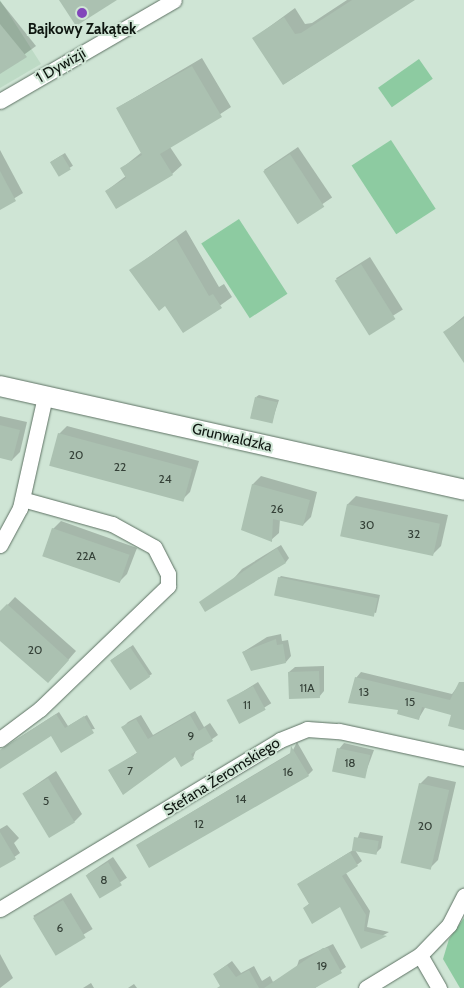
<!DOCTYPE html>
<html>
<head>
<meta charset="utf-8">
<style>
	body { margin:0 }
	#map { position:relative; width:464px; height:988px; overflow:hidden; background:#cfe5d5; font-family:Cabin,sans-serif }
	div>[style] { position:absolute }
	.built>* { inset:0; background:#bddac5 }
	.green>* { inset:0; background:#8dcba1; transform-origin:0 0 }
	.shadow>* { inset:0; background:#0003; transform-origin:0 0 }
	.building>* { inset:0; background:#abc1b1; transform-origin:0 0 }
	.roads { filter:drop-shadow(0 0 1px #5e7264) drop-shadow(0 0 1px #5e7264) }
	.minor>* { height:15px; margin:-7.5px; padding:0 7.5px; transform-origin:7.5px; border-radius:7.5px; background:#fff }
	.tertiary>* { height:20px; margin:-10px; padding:0 10px; transform-origin:10px; border-radius:10px; background:#fff }
	.dots>* { width:14px; height:14px; translate:-50% -50%; box-sizing:border-box; border:2px solid #cfe5d5; border-radius:50% }
	span { translate:-50% -50%; white-space:nowrap; text-align:center; line-height:1.15; -webkit-text-stroke:4px #cfe5d5; paint-order:stroke }
	.number-label { font-size:12px; color:#354138 }
	.number-label span { -webkit-text-stroke-width:0 }
	.poi-label { font-size:15px; color:#0e1610; font-weight:700 }
	.street-label { font-size:15px; color:#0e1610 }
</style>
</head>
<body>
<div id="map">
	<div class="built">
		<div style="clip-path:polygon(0 0,41px 64px,0 88px)"></div>
	</div>
	<div class="green">
		<div style="left:419px;top:59px;width:24px;height:50px;rotate:55deg"></div>
		<div style="left:391px;top:140px;width:82px;height:47px;rotate:57deg"></div>
		<div style="left:239px;top:219px;width:89px;height:45px;rotate:57deg"></div>
		<div style="clip-path:polygon(464px 918px,464px 988px,460px 988px,443px 959px,449px 939px)"></div>
	</div>
	<div class="shadow">
		<div style="clip-path:polygon(347px 0,413px 0,284px 84px,254px 38px,295px 8px,305px 24px,312px 23px)"></div>
		<div style="clip-path:polygon(0 1px,36px 46px,0 72px)"></div>
		<div style="clip-path:polygon(202px 58px,231px 107px,170px 147px,182px 165px,172px 174px,106px 191px,126px 176px,122px 168px,142px 152px,117px 108px)"></div>
		<div style="left:298px;top:147px;width:61px;height:41px;rotate:56deg"></div>
		<div style="clip-path:polygon(0 150px,23px 193px,0 207px)"></div>
		<div style="left:65px;top:153px;width:15px;height:17px;rotate:58deg"></div>
		<div style="clip-path:polygon(186px 230px,219px 287px,224px 284px,232px 297px,183px 332px,166px 305px,131px 270px)"></div>
		<div style="left:370px;top:257px;width:62px;height:40px;rotate:58deg"></div>
		<div style="clip-path:polygon(464px 316px,464px 361px,445px 332px)"></div>
		<div style="clip-path:polygon(259px 395px,279px 400px,272px 421px,256px 397px)"></div>
		<div style="clip-path:polygon(0 416px,27px 422px,20px 452px,12px 460px,0 457px)"></div>
		<div style="clip-path:polygon(67px 426px,199px 461px,190px 492px,182px 500px,59px 434px)"></div>
		<div style="clip-path:polygon(261px 476px,317px 492px,311px 517px,303px 525px,280px 519px,279px 533px,271px 540px,243px 529px,253px 484px)"></div>
		<div style="clip-path:polygon(356px 496px,448px 515px,441px 546px,433px 554px,342px 535px,348px 504px)"></div>
		<div style="clip-path:polygon(61px 521px,137px 548px,127px 574px,119px 582px,53px 529px)"></div>
		<div style="clip-path:polygon(281px 545px,289px 558px,286px 562px,206px 610px,242px 569px)"></div>
		<div style="clip-path:polygon(281px 576px,380px 595px,376px 613px,279px 578px)"></div>
		<div style="clip-path:polygon(15px 597px,76px 651px,56px 674px,0 639px,0 613px)"></div>
		<div style="clip-path:polygon(281px 634px,282px 641px,288px 640px,291px 656px,286px 662px,243px 652px,267px 637px)"></div>
		<div style="clip-path:polygon(133px 645px,152px 674px,149px 676px,111px 660px)"></div>
		<div style="clip-path:polygon(324px 666px,324px 691px,319px 697px,289px 672px,295px 667px)"></div>
		<div style="clip-path:polygon(361px 672px,452px 694px,458px 686px,464px 688px,464px 728px,452px 714px,426px 706px,419px 718px,400px 709px,356px 678px)"></div>
		<div style="left:258px;top:682px;width:25px;height:36px;rotate:58deg"></div>
		<div style="clip-path:polygon(195px 711px,204px 727px,210px 723px,218px 735px,196px 750px,193px 758px,175px 755px,110px 771px,138px 752px,123px 727px,128px 722px,141px 715px,153px 735px)"></div>
		<div style="clip-path:polygon(59px 712px,68px 726px,87px 715px,95px 729px,52px 734px,0 759px,0 750px)"></div>
		<div style="clip-path:polygon(297px 742px,313px 770px,308px 775px,137px 845px,292px 752px)"></div>
		<div style="clip-path:polygon(344px 743px,374px 750px,364px 777px,339px 749px)"></div>
		<div style="clip-path:polygon(56px 771px,82px 814px,74px 822px,24px 793px)"></div>
		<div style="clip-path:polygon(428px 776px,456px 782px,438px 860px,430px 868px,420px 784px)"></div>
		<div style="clip-path:polygon(7px 825px,19px 838px,14px 843px,20px 853px,0 867px,0 829px)"></div>
		<div style="clip-path:polygon(360px 832px,383px 836px,381px 848px,376px 853px,355px 850px,362px 861px,346px 873px,370px 911px,367px 927px,389px 932px,362px 947px,340px 905px,304px 908px,310px 903px,298px 884px,353px 850px)"></div>
		<div style="left:113px;top:857px;width:25px;height:31px;rotate:56deg"></div>
		<div style="left:71px;top:893px;width:42px;height:44px;rotate:59deg"></div>
		<div style="clip-path:polygon(333px 944px,346px 967px,315px 988px,223px 988px,214px 974px,232px 961px,241px 973px,254px 966px,262px 981px,270px 976px,273px 982px,296px 969px,299px 960px)"></div>
		<div style="clip-path:polygon(0 954px,13px 978px,0 988px)"></div>
		<div style="clip-path:polygon(91px 983px,94px 988px,83px 988px)"></div>
		<div style="clip-path:polygon(134px 984px,137px 988px,128px 988px)"></div>
	</div>
	<div class="building">
		<div style="clip-path:polygon(59px 0,117px 0,76px 26px)"></div>
		<div style="clip-path:polygon(352px 0,415px 0,283px 85px,252px 38px,284px 17px,295px 34px,301px 33px)"></div>
		<div style="clip-path:polygon(0 24px,27px 57px,0 74px)"></div>
		<div style="clip-path:polygon(192px 66px,222px 117px,160px 154px,173px 175px,116px 209px,105px 191px,126px 178px,120px 168px,142px 155px,116px 108px)"></div>
		<div style="left:290px;top:154px;width:63px;height:32px;rotate:57deg"></div>
		<div style="left:62px;top:155px;width:17px;height:14px;rotate:59deg"></div>
		<div style="clip-path:polygon(0 171px,16px 201px,0 210px)"></div>
		<div style="clip-path:polygon(176px 239px,209px 296px,213px 294px,222px 308px,183px 333px,165px 306px,159px 311px,129px 270px)"></div>
		<div style="left:361px;top:264px;width:65px;height:31px;rotate:58deg"></div>
		<div style="clip-path:polygon(464px 318px,464px 363px,443px 332px)"></div>
		<div style="left:255px;top:397px;width:23px;height:22px;rotate:13deg"></div>
		<div style="clip-path:polygon(0 425px,20px 430px,12px 461px,0 458px)"></div>
		<div style="left:58px;top:433px;width:139px;height:34px;rotate:15deg"></div>
		<div style="clip-path:polygon(252px 484px,310px 500px,303px 526px,273px 519px,272px 542px,241px 530px)"></div>
		<div style="left:347px;top:504px;width:95px;height:33px;rotate:12deg"></div>
		<div style="left:52px;top:528px;width:82px;height:30px;rotate:19deg"></div>
		<div style="clip-path:polygon(277px 548px,286px 563px,205px 612px,199px 602px)"></div>
		<div style="left:278px;top:577px;width:102px;height:19px;rotate:12deg"></div>
		<div style="clip-path:polygon(7px 604px,69px 660px,48px 683px,0 641px,0 611px)"></div>
		<div style="clip-path:polygon(276px 639px,277px 645px,283px 644px,286px 663px,251px 671px,242px 652px)"></div>
		<div style="left:130px;top:647px;width:36px;height:24px;rotate:56deg"></div>
		<div style="left:319px;top:671px;width:27px;height:31px;rotate:88deg"></div>
		<div style="clip-path:polygon(355px 677px,450px 700px,459px 682px,464px 682px,464px 730px,448px 726px,451px 715px,422px 707px,419px 720px,397px 714px,398px 710px,348px 703px)"></div>
		<div style="left:253px;top:686px;width:27px;height:30px;rotate:62deg"></div>
		<div style="clip-path:polygon(56px 714px,65px 728px,84px 716px,94px 733px,61px 753px,51px 736px,0 769px,0 750px)"></div>
		<div style="clip-path:polygon(190px 715px,199px 731px,205px 727px,213px 741px,191px 754px,194px 759px,181px 767px,175px 757px,123px 795px,108px 770px,137px 753px,121px 727px,136px 719px,148px 739px)"></div>
		<div style="clip-path:polygon(291px 746px,309px 776px,149px 868px,136px 845px,290px 754px)"></div>
		<div style="left:337px;top:748px;width:34px;height:24px;rotate:12deg"></div>
		<div style="left:48px;top:778px;width:52px;height:30px;rotate:59deg"></div>
		<div style="left:419px;top:783px;width:31px;height:82px;rotate:13deg"></div>
		<div style="clip-path:polygon(0 832px,16px 859px,0 868px)"></div>
		<div style="left:354px;top:837px;width:25px;height:14px;rotate:9deg"></div>
		<div style="clip-path:polygon(350px 852px,358px 866px,342px 876px,366px 915px,364px 931px,387px 936px,361px 949px,340px 907px,312px 924px,303px 908px,309px 904px,297px 884px)"></div>
		<div style="left:108px;top:862px;width:27px;height:26px;rotate:59deg"></div>
		<div style="left:63px;top:900px;width:44px;height:35px;rotate:59deg"></div>
		<div style="clip-path:polygon(323px 948px,328px 948px,342px 973px,315px 988px,264px 988px)"></div>
		<div style="clip-path:polygon(227px 965px,236px 977px,249px 970px,259px 988px,217px 988px,220px 986px,213px 974px)"></div>
	</div>
	<div class="roads">
		<div class="minor">
			<div style="left:0;top:101px;width:201px;rotate:-30.1deg"></div>
			<div style="left:0;top:545px;width:42px;rotate:-61.6deg"></div>
			<div style="left:20px;top:508px;width:115px;rotate:-77.4deg"></div>
			<div style="left:0;top:739px;width:50px;rotate:-36.9deg"></div>
			<div style="left:40px;top:709px;width:178px;rotate:-43.9deg"></div>
			<div style="left:168px;top:586px;width:12px;rotate:-90deg"></div>
			<div style="left:168px;top:574px;width:30px;rotate:-117deg"></div>
			<div style="left:154px;top:547px;width:48px;rotate:-151.3deg"></div>
			<div style="left:112px;top:524px;width:93px;rotate:-164.5deg"></div>
			<div style="left:0;top:909px;width:327px;rotate:-31.1deg"></div>
			<div style="left:280px;top:740px;width:29px;rotate:-22deg"></div>
			<div style="left:307px;top:729px;width:32px;rotate:4deg"></div>
			<div style="left:339px;top:731px;width:128px;rotate:12.2deg"></div>
			<div style="left:420px;top:955px;width:38px;rotate:60deg"></div>
			<div style="left:366px;top:988px;width:63px;rotate:-31.4deg"></div>
			<div style="left:420px;top:955px;width:42px;rotate:-46deg"></div>
			<div style="left:449px;top:925px;width:33px;rotate:-63deg"></div>
		</div>
		<div class="tertiary">
			<div style="left:0;top:386px;width:476px;rotate:12.6deg"></div>
		</div>
	</div>
	<div class="dots">
		<div style="left:82px;top:13px;background:#8246bb"></div>
	</div>
	<div class="number-label">
		<span style="left:76px;top:455px">20</span>
		<span style="left:120px;top:467px">22</span>
		<span style="left:165px;top:479px">24</span>
		<span style="left:277px;top:509px">26</span>
		<span style="left:367px;top:525px">30</span>
		<span style="left:414px;top:534px">32</span>
		<span style="left:86px;top:556px">22A</span>
		<span style="left:35px;top:650px">20</span>
		<span style="left:307px;top:688px">11A</span>
		<span style="left:364px;top:692px">13</span>
		<span style="left:410px;top:702px">15</span>
		<span style="left:247px;top:705px">11</span>
		<span style="left:191px;top:736px">9</span>
		<span style="left:350px;top:763px">18</span>
		<span style="left:130px;top:771px">7</span>
		<span style="left:288px;top:772px">16</span>
		<span style="left:241px;top:799px">14</span>
		<span style="left:46px;top:801px">5</span>
		<span style="left:199px;top:824px">12</span>
		<span style="left:425px;top:826px">20</span>
		<span style="left:104px;top:880px">8</span>
		<span style="left:60px;top:928px">6</span>
		<span style="left:322px;top:966px">19</span>
	</div>
	<div class="poi-label">
		<span style="left:82px;top:30px">Bajkowy Zakątek</span>
	</div>
	<div class="street-label">
		<span style="left:61px;top:66px;rotate:-30deg">1 Dywizji</span>
		<span style="left:232px;top:438px;rotate:13deg">Grunwaldzka</span>
		<span style="left:222px;top:777px;rotate:-32deg">Stefana Żeromskiego</span>
	</div>
</div>
</body>
</html>
